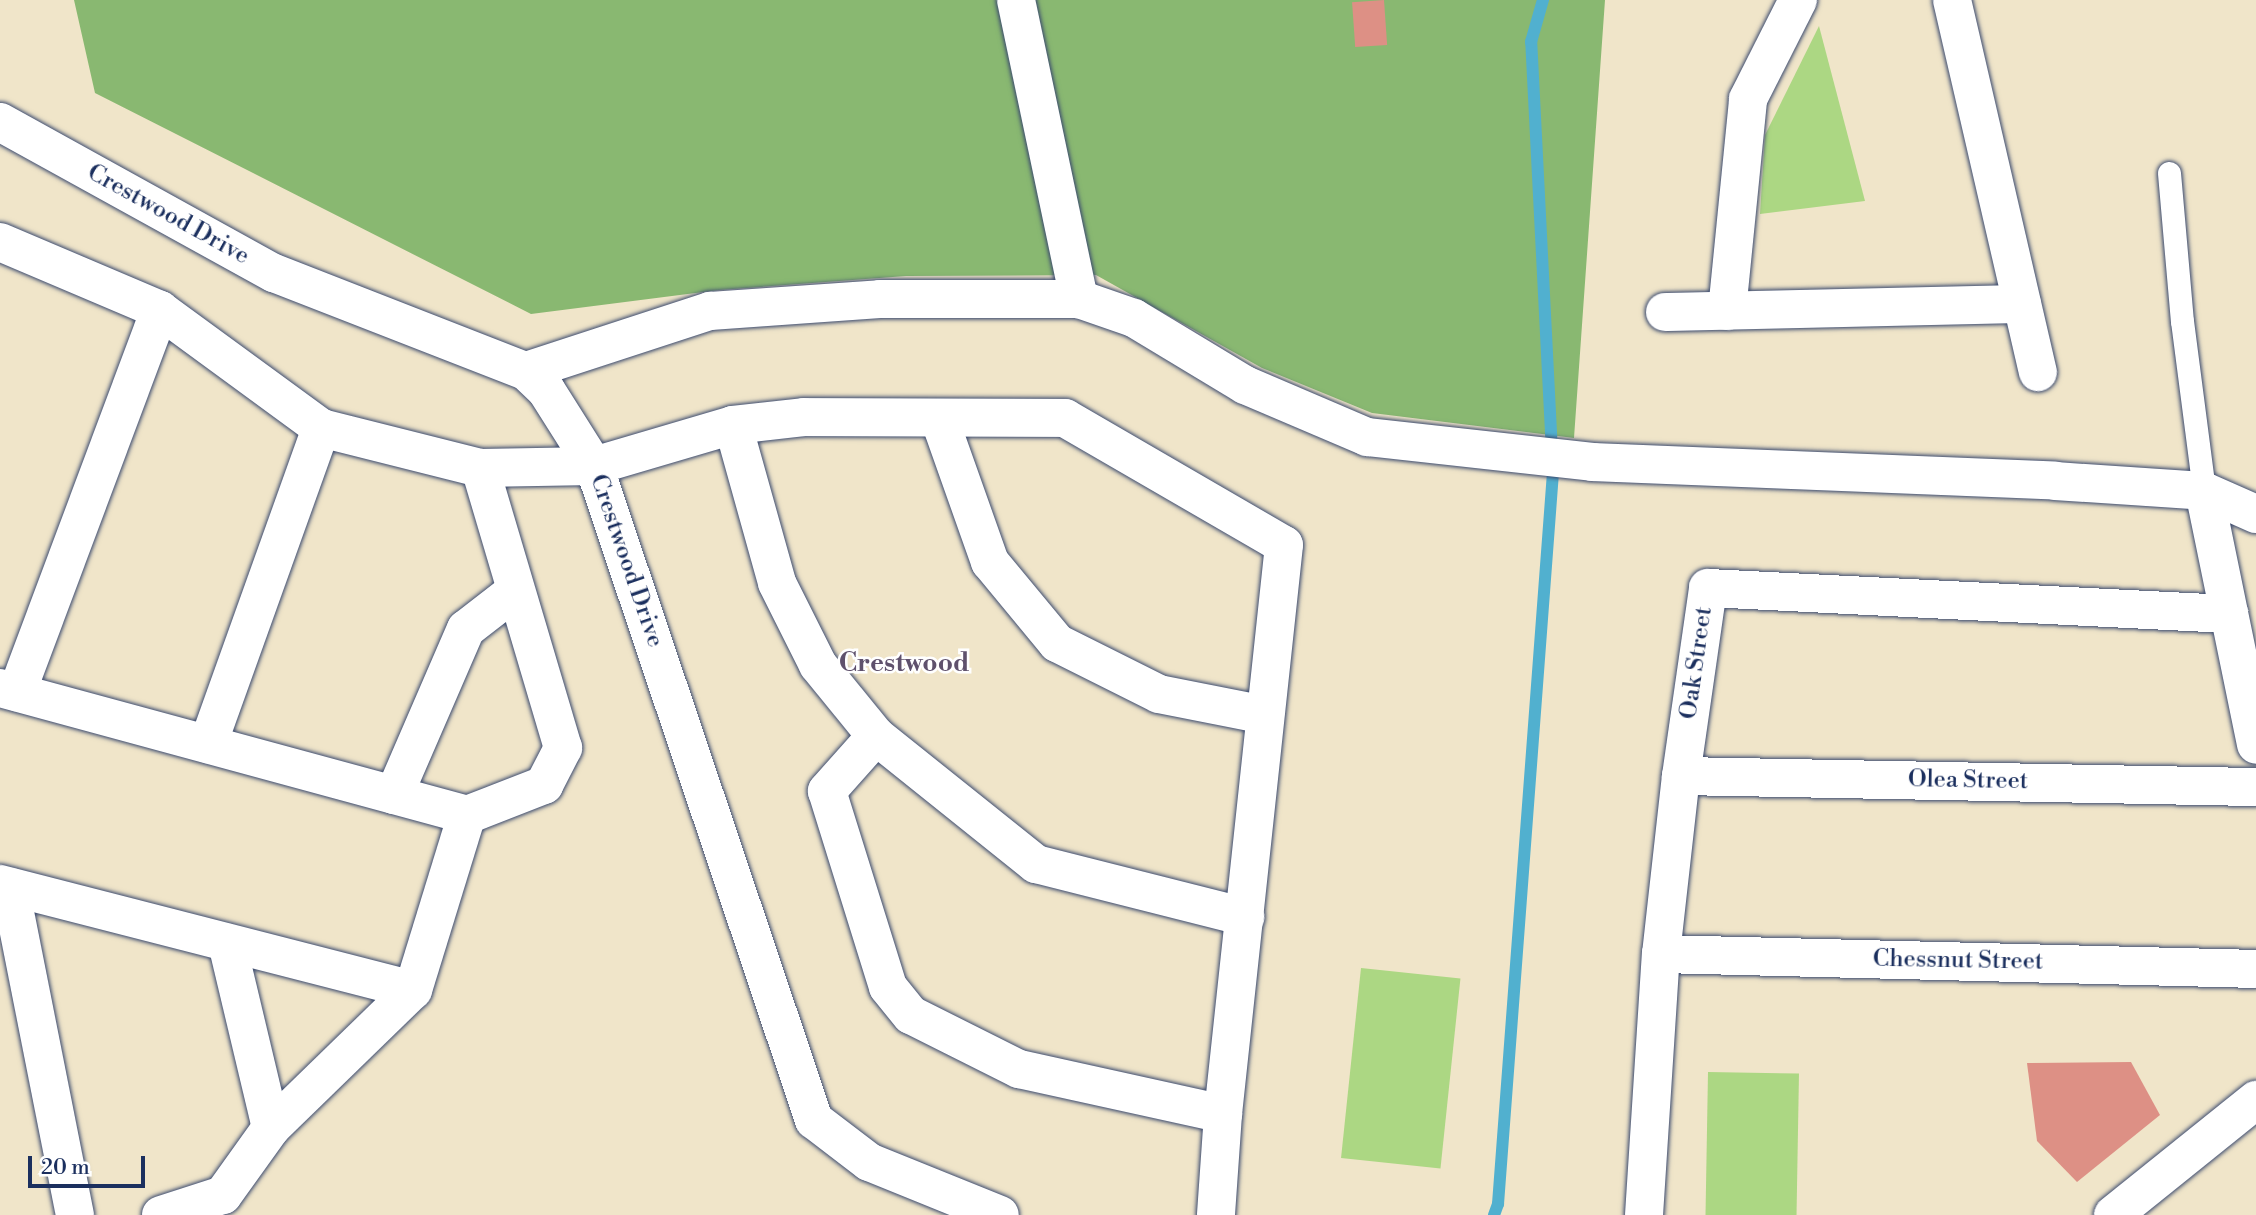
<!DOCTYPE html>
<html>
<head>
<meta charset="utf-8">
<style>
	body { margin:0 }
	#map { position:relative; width:2256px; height:1215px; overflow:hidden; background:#f0e5c9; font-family:"Libre Bodoni",serif }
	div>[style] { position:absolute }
	.green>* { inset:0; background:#acd783; transform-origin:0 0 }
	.forest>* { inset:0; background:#89b871 }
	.stream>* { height:12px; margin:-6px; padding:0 6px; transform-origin:6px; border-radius:6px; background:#51b0cf }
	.building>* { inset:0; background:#dd9085; transform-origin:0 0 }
	.roads { filter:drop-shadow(0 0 2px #3b4a6e) drop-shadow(0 0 2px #3b4a6e) }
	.service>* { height:23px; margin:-11.5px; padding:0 11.5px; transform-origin:11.5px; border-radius:11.5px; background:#fff }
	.minor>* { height:38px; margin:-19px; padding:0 19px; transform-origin:19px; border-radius:19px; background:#fff }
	span { translate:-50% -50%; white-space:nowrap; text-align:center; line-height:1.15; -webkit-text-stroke:5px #fff; paint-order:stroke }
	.street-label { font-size:24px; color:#1b2f5e }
	.neighbourhood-label { font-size:26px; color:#5f516c; font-weight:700 }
	.scale { position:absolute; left:28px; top:1156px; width:117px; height:32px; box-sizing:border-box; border:4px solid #1b2f5e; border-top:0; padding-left:9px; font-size:21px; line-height:24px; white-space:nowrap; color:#1b2f5e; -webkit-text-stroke:5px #fff; paint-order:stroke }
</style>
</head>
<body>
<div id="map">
	<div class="green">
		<div style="clip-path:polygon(1819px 26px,1865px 201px,1760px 214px,1765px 135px)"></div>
		<div style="left:1361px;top:968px;width:100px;height:191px;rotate:6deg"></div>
		<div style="left:1708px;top:1072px;width:91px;height:143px;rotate:1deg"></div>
	</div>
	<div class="forest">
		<div style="clip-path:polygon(74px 0,1605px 0,1574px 438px,1372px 413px,1262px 368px,1096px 275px,906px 276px,719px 290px,531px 314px,95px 93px)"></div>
	</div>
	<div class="stream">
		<div style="left:1494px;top:1215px;width:12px;rotate:-70deg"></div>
		<div style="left:1498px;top:1204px;width:734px;rotate:-85.7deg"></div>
		<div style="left:1553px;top:472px;width:431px;rotate:-92.9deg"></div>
		<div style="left:1531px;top:42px;width:44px;rotate:-74.1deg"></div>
	</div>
	<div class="building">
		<div style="left:1384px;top:0;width:45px;height:32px;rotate:86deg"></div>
		<div style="clip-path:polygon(2131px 1062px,2160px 1115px,2077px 1182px,2037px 1141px,2027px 1063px)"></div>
	</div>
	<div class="roads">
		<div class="service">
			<div style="left:2169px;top:173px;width:149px;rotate:85deg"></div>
			<div style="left:2182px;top:321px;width:171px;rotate:82.6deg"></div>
		</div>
		<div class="minor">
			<div style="left:1016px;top:0;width:306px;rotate:78.1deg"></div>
			<div style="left:1952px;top:0;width:382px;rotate:77deg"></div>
			<div style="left:0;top:122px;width:313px;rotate:28.9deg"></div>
			<div style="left:274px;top:273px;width:270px;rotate:21.3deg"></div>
			<div style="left:526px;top:371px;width:28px;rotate:44deg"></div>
			<div style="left:546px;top:390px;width:90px;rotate:57.7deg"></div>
			<div style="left:594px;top:466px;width:690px;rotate:71.41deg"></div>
			<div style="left:814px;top:1120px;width:69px;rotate:37.4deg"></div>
			<div style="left:869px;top:1162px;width:141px;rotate:22deg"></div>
			<div style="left:0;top:242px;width:174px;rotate:23deg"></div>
			<div style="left:160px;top:310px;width:200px;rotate:36.2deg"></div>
			<div style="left:321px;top:428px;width:164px;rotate:14.1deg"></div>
			<div style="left:480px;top:468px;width:114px;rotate:-1deg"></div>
			<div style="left:594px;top:466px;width:145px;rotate:-16.4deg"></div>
			<div style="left:733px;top:425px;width:71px;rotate:-6.4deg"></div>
			<div style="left:804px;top:417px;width:261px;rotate:0.2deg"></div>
			<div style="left:1065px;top:418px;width:253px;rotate:30.1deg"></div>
			<div style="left:1284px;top:545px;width:572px;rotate:96.12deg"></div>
			<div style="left:1223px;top:1114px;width:101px;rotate:94deg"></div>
			<div style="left:1727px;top:311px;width:213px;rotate:-84.3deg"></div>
			<div style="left:1748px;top:99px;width:111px;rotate:-63.2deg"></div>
			<div style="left:1665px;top:312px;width:357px;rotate:-1.3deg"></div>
			<div style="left:526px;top:371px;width:194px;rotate:-18.1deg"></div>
			<div style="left:710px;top:311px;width:170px;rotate:-4deg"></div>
			<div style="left:880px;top:299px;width:199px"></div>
			<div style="left:1079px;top:299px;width:58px;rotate:19.1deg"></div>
			<div style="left:1134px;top:318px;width:130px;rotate:31.1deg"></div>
			<div style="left:1245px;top:385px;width:133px;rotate:23.1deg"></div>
			<div style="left:1367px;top:437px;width:226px;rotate:6.3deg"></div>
			<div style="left:1592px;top:462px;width:463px;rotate:2.3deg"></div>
			<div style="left:2055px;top:481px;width:149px;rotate:3.8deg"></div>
			<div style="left:2204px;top:491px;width:57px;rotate:23.9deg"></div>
			<div style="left:939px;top:418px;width:153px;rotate:70.5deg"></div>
			<div style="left:990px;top:562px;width:105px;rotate:50.4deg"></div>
			<div style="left:1057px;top:643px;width:114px;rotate:26.6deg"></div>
			<div style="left:1159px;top:694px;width:108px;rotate:11.2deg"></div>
			<div style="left:733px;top:425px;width:164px;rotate:74.4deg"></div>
			<div style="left:777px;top:583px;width:92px;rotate:63.4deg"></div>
			<div style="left:818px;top:665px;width:92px;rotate:50.8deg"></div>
			<div style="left:876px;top:736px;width:205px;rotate:38.7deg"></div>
			<div style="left:1036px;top:864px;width:216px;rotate:14.2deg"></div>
			<div style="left:2204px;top:491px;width:259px;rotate:78.4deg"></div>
			<div style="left:0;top:688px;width:484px;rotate:15.2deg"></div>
			<div style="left:467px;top:815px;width:83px;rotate:-21.3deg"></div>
			<div style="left:544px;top:785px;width:42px;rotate:-62.8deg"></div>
			<div style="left:563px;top:748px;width:292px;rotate:-106.5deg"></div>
			<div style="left:17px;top:692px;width:408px;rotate:-69.5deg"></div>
			<div style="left:876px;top:736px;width:74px;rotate:131.7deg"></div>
			<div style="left:827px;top:791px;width:205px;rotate:72.7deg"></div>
			<div style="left:888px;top:987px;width:36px;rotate:51deg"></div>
			<div style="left:911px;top:1015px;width:121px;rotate:26.6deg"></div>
			<div style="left:1019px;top:1069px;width:209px;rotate:12.4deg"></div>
			<div style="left:208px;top:744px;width:336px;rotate:-70.3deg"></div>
			<div style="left:1681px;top:776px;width:575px;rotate:1.1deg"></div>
			<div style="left:394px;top:795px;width:181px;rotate:-66.6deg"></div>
			<div style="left:466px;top:629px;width:62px;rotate:-37.8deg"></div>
			<div style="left:0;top:884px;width:426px;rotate:14.4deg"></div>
			<div style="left:10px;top:887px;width:334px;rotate:78.8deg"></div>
			<div style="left:227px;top:943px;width:190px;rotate:76.6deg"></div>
			<div style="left:1661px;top:954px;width:595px;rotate:1.44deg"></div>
			<div style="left:161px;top:1215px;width:65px;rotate:-17.9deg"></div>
			<div style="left:223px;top:1195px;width:82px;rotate:-54.4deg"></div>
			<div style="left:271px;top:1128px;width:198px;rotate:-44.2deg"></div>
			<div style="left:413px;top:990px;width:183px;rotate:-72.9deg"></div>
			<div style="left:1644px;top:1215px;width:262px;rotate:-86.3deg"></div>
			<div style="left:1661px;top:954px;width:179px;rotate:-83.6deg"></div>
			<div style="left:1681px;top:776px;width:190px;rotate:-81.8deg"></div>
			<div style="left:1708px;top:588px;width:522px;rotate:2.86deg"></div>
			<div style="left:2113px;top:1215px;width:184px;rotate:-38.8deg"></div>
		</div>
	</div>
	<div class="street-label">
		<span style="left:168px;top:215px;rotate:29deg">Crestwood Drive</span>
		<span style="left:626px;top:561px;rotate:71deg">Crestwood Drive</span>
		<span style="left:1697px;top:663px;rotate:-82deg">Oak Street</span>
		<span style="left:1968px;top:781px;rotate:1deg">Olea Street</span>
		<span style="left:1958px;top:961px;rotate:1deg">Chessnut Street</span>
	</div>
	<div class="neighbourhood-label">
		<span style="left:904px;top:664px">Crestwood</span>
	</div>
	<div class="scale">20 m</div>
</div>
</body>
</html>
